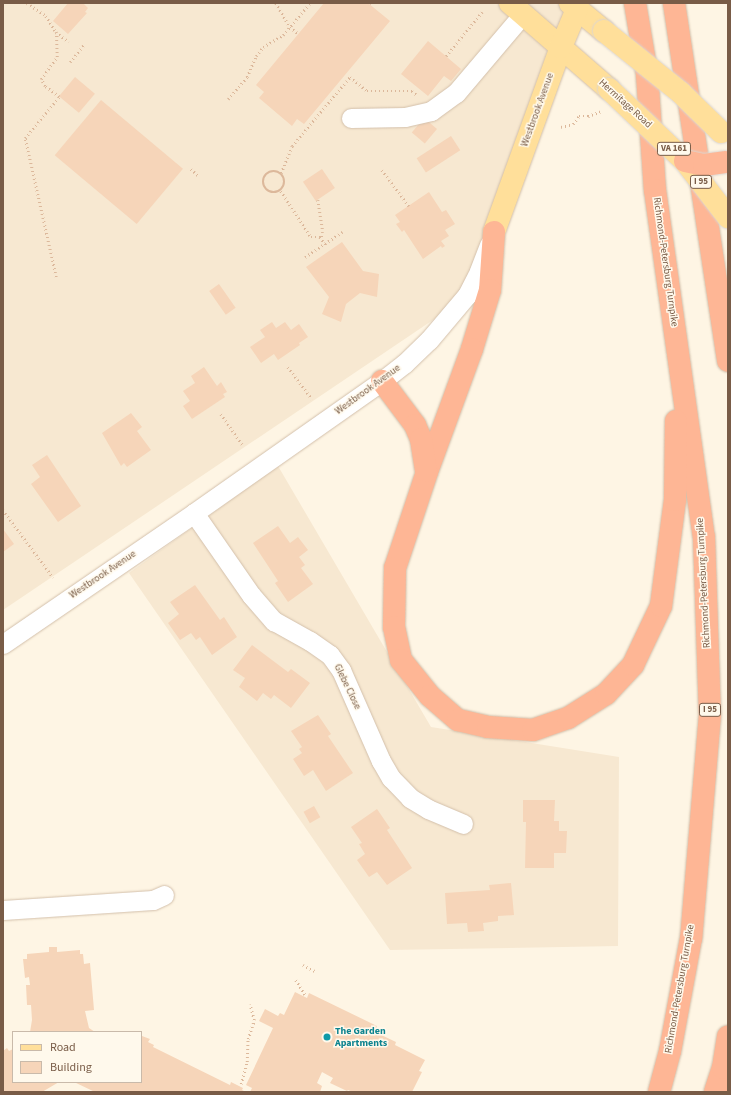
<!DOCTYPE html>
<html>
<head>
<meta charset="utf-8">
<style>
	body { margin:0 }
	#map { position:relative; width:731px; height:1095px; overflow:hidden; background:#fef5e4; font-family:"Source Sans 3",sans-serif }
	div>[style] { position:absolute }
	.residential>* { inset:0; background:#f7e8d1 }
	.building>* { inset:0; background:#f6d5b9; transform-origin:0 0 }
	.path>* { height:2.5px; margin-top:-1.25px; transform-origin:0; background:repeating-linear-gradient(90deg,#dcb89b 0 1px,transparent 0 4px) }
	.path>.ring { margin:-1.25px; padding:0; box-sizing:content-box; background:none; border:2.5px solid #dcb89b; border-radius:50% }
	.roads { filter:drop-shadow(0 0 1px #d3c0ab) drop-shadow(0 0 1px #d3c0ab) }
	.minor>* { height:19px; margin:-9.5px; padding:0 9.5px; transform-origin:9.5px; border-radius:9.5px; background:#fff }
	.major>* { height:22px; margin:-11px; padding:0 11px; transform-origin:11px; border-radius:11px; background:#ffdf9a }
	.highway>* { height:22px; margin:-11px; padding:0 11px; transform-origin:11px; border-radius:11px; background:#feb695 }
	.bridges { filter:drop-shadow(0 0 1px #dcd5cf) drop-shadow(0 0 1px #dcd5cf) }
	.major-bridge>* { height:22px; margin:-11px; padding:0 11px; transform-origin:11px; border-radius:11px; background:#ffdf9a }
	.highway-bridge>* { height:22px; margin:-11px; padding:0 11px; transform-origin:11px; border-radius:11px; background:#feb695 }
	.dots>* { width:11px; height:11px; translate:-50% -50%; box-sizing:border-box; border:2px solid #fff9ec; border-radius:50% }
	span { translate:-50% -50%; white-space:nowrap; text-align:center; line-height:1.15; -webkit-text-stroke:3px #fff9ec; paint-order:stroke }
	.shield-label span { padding:1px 3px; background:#fff9ec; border:1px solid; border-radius:3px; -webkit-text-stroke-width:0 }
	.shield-label { font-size:9px; color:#795c47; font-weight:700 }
	.street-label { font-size:10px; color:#795c47 }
	.culture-label { font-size:10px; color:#0d838f; font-weight:700 }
	.left { translate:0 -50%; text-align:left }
	.frame { position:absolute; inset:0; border:4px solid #795c47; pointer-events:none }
	.legend { position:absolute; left:12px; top:1031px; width:130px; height:52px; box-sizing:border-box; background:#fff9ec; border:1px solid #c9baaa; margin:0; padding:5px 7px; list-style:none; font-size:12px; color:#795c47 }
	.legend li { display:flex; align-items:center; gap:8px; height:20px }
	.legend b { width:20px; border:1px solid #c9baaa }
</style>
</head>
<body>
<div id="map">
	<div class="residential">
		<div style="clip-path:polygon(3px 3px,570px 3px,464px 299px,3px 610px)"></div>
		<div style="clip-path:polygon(278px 466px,431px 727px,619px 757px,618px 946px,390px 950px,129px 573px)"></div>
	</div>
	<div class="building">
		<div style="clip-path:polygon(68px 3px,83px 3px,88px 8px,85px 12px,87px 13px,68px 34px,53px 21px)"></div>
		<div style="clip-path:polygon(324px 3px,368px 3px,390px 21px,304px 124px,297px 119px,292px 126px,259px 98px,264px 92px,256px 85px)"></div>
		<div style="clip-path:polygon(428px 41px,461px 69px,451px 81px,444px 76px,428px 96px,401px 74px)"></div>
		<div style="left:75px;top:77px;width:26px;height:25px;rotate:40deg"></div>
		<div style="left:101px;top:100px;width:107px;height:72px;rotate:40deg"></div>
		<div style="left:424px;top:118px;width:17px;height:19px;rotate:40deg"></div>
		<div style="left:451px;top:136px;width:17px;height:41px;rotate:57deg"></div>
		<div style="left:322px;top:169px;width:23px;height:23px;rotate:56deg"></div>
		<div style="clip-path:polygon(429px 192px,442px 212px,446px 210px,455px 224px,445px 230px,449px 236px,441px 241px,445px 246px,442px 248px,441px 246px,423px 259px,404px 230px,402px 232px,396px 224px,400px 222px,395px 215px)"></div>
		<div style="clip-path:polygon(342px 242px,363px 271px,379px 274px,377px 297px,360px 293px,346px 304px,341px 322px,322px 314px,329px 297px,306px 267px)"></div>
		<div style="left:219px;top:284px;width:29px;height:12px;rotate:55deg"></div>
		<div style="clip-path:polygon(272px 322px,276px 328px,285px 322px,291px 330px,299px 324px,308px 337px,299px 343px,300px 345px,278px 360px,274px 354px,261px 363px,250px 347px,265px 337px,260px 330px)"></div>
		<div style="clip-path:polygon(204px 367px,217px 386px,221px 382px,227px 392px,223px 394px,225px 397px,192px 419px,183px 406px,190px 401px,183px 391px,195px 383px,191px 376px)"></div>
		<div style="clip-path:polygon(131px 413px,142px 427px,137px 431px,151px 450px,127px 467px,124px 463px,121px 466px,102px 433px)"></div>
		<div style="clip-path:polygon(47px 455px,81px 506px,58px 522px,31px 484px,40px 477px,32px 465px)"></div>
		<div style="clip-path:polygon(278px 526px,290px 543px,298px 537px,308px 550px,299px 557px,305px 565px,301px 568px,313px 584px,288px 602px,275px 583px,278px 581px,253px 543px)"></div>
		<div style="clip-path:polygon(3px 529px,14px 544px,3px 552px)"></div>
		<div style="clip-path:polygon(195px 585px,220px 620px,224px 617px,237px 637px,212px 655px,200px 637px,196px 640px,191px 633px,180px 640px,168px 623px,179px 614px,170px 602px)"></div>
		<div style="clip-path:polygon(252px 645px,288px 672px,291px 669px,310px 683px,291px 708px,274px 695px,271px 699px,263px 693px,257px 701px,239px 687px,245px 678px,233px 670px)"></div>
		<div style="clip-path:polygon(318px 715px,331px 734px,328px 736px,353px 773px,326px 791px,313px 770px,304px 776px,293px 759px,302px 753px,299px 749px,302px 747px,291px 731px)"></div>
		<div style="clip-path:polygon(523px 800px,555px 800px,554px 821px,559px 821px,559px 831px,567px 831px,566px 853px,554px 853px,554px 868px,525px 868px,526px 822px,523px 822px)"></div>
		<div style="left:314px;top:806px;width:13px;height:12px;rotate:61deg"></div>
		<div style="clip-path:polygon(377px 809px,390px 828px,387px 830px,412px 868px,387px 885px,377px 872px,369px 877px,357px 860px,365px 854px,359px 844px,362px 843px,351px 827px)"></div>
		<div style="clip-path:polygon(511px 883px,514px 915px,498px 916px,498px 921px,483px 923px,484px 931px,468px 932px,467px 923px,447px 924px,445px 893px,490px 890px,489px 885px)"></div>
		<div style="clip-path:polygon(49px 947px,57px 947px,57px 952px,80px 950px,80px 954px,83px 954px,84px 964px,90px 963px,94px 1010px,85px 1011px,89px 1028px,95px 1032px,30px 1032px,32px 1020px,31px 1005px,27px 1005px,26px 985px,30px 985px,29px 977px,25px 978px,23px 959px,27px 959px,27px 954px,49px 952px)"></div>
		<div style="clip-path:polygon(295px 992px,307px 998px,309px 993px,377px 1026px,375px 1032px,396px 1042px,395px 1045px,425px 1060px,419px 1071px,422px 1072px,412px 1092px,353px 1092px,348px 1090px,347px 1091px,330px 1083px,333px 1078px,322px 1072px,317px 1083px,322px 1086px,320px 1092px,250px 1092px,252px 1088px,246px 1085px,273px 1028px,259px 1021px,265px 1009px,278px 1016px,280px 1013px,284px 1015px)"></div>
		<div style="clip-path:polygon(142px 1036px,150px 1039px,148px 1042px,154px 1045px,153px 1047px,230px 1085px,231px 1082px,243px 1088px,242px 1090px,246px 1092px,95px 1092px,74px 1082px,141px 1082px)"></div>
		<div style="clip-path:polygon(7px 1048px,9px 1051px,13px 1049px,13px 1082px,59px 1082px,42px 1092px,3px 1092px,3px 1051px)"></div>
	</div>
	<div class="path">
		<div style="left:27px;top:3px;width:23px;rotate:34deg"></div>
		<div style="left:46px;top:16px;width:19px;rotate:58deg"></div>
		<div style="left:56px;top:32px;width:16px;rotate:38deg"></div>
		<div style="left:276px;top:3px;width:28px;rotate:60deg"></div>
		<div style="left:290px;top:27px;width:11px;rotate:38deg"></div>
		<div style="left:371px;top:3px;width:2px;rotate:27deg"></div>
		<div style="left:446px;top:56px;width:57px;rotate:-50.7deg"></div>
		<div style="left:70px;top:62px;width:22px;rotate:-51deg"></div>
		<div style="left:228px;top:99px;width:29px;rotate:-49deg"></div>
		<div style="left:247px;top:77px;width:23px;rotate:-67deg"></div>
		<div style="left:256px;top:56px;width:11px;rotate:-52deg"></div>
		<div style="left:263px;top:47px;width:23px;rotate:-31deg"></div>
		<div style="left:283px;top:35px;width:42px;rotate:-49.8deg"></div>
		<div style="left:561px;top:127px;width:12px;rotate:-14deg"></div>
		<div style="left:573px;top:124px;width:10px;rotate:-53deg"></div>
		<div style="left:579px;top:116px;width:9px"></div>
		<div style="left:588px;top:116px;width:15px;rotate:-20deg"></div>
		<div style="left:191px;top:169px;width:12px;rotate:42deg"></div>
		<div style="left:382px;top:170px;width:45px;rotate:53.1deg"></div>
		<div class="ring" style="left:263px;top:171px;width:19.5px;height:19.5px"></div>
		<div style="left:281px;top:173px;width:29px;rotate:-68deg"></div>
		<div style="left:292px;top:146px;width:90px;rotate:-50deg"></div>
		<div style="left:350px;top:77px;width:22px;rotate:39deg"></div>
		<div style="left:367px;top:91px;width:45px"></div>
		<div style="left:412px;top:91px;width:6px;rotate:39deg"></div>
		<div style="left:281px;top:191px;width:55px;rotate:56.9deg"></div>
		<div style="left:311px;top:237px;width:9px"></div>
		<div style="left:320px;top:237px;width:9px;rotate:54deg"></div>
		<div style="left:318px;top:200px;width:32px;rotate:81deg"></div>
		<div style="left:323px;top:232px;width:7px;rotate:106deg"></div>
		<div style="left:305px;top:257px;width:45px;rotate:-34deg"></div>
		<div style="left:56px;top:277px;width:142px;rotate:-102.6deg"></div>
		<div style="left:25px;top:138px;width:53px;rotate:-50.3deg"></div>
		<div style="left:59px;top:97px;width:18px;rotate:-142deg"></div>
		<div style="left:45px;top:86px;width:8px;rotate:-120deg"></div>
		<div style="left:41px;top:79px;width:27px;rotate:-54deg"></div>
		<div style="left:57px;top:57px;width:25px;rotate:-92deg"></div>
		<div style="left:288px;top:367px;width:40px;rotate:53deg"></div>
		<div style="left:221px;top:414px;width:39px;rotate:55deg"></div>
		<div style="left:3px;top:510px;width:84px;rotate:53.3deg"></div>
		<div style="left:303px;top:965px;width:13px;rotate:27deg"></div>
		<div style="left:296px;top:980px;width:19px;rotate:58deg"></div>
		<div style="left:241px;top:1084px;width:23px;rotate:-75deg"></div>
		<div style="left:247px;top:1062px;width:23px;rotate:-88deg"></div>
		<div style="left:248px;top:1039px;width:20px;rotate:-72deg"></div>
		<div style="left:254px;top:1020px;width:16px;rotate:-105deg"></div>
	</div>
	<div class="roads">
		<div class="minor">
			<div style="left:351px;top:118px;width:54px;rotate:-1.1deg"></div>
			<div style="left:405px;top:117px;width:27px;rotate:-13deg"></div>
			<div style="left:431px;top:111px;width:31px;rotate:-36deg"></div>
			<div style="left:456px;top:93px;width:104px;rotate:-49.7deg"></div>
			<div style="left:194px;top:513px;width:100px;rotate:55.2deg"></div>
			<div style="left:251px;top:595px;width:35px;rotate:49deg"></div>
			<div style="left:274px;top:621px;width:41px;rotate:29.1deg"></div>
			<div style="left:310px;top:641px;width:24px;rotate:35deg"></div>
			<div style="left:330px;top:655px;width:19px;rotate:54deg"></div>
			<div style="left:341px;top:670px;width:99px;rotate:66.3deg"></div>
			<div style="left:381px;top:761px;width:20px;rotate:60deg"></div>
			<div style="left:391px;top:778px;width:28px;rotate:46deg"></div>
			<div style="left:410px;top:798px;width:21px;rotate:31deg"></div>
			<div style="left:428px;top:809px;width:38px;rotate:23deg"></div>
			<div style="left:3px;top:644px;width:232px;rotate:-34.4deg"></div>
			<div style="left:194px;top:513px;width:230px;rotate:-35.1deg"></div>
			<div style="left:382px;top:381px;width:28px;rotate:-38deg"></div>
			<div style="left:404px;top:364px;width:35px;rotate:-44deg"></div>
			<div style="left:429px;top:340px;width:59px;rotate:-49.8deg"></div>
			<div style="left:467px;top:295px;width:27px;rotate:-63deg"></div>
			<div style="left:479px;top:271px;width:28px;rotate:-69deg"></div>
			<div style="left:3px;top:910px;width:150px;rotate:-3.8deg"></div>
			<div style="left:153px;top:900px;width:12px;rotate:-24deg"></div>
		</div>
		<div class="major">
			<div style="left:510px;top:3px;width:131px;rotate:41deg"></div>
			<div style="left:570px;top:3px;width:44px;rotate:39.5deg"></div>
			<div style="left:494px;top:232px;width:197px;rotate:-70.1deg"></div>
			<div style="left:561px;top:47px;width:41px;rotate:-67.2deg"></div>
		</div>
		<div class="highway">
			<div style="left:635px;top:3px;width:72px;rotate:80.4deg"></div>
			<div style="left:647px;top:74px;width:116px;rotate:86.1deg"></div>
			<div style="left:655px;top:190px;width:350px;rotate:82deg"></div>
			<div style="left:704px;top:537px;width:177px;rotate:88.1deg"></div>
			<div style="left:710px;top:714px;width:225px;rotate:94.8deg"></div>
			<div style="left:691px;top:938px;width:115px;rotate:100.5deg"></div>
			<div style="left:670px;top:1051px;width:42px;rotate:105deg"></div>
			<div style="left:674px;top:3px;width:362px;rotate:81.4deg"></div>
			<div style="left:494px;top:232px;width:58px;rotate:93.9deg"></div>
			<div style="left:490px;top:290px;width:62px;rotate:107deg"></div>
			<div style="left:472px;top:349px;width:131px;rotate:110.1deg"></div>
			<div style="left:427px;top:472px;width:101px;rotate:108.4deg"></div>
			<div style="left:395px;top:568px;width:59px;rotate:91deg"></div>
			<div style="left:394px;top:627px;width:34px;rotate:78deg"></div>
			<div style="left:401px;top:660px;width:46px;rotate:51.1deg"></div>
			<div style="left:430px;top:696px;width:37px;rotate:41deg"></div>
			<div style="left:458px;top:720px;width:31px;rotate:13deg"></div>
			<div style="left:488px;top:727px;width:45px;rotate:3.8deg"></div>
			<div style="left:533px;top:730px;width:37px;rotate:-19deg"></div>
			<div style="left:568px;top:718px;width:45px;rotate:-32.3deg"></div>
			<div style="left:606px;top:694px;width:40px;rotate:-47deg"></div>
			<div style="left:633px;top:665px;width:65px;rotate:-64.6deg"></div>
			<div style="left:661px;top:606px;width:107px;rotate:-82.5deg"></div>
			<div style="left:675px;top:500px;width:79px;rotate:-89.3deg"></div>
			<div style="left:382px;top:381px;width:55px;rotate:53.1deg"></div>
			<div style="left:415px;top:425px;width:15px;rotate:67deg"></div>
			<div style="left:421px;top:439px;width:32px;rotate:81deg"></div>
			<div style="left:715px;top:1092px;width:25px;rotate:-72deg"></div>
			<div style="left:723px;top:1068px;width:32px;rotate:-81deg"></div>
		</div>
	</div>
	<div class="bridges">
		<div class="major-bridge">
			<div style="left:604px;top:31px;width:99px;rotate:38.8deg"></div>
			<div style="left:681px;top:93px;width:56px;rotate:44.3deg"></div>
			<div style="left:609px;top:89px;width:105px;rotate:43.5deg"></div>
			<div style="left:685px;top:161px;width:71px;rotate:52.5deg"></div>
		</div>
		<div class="highway-bridge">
			<div style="left:685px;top:161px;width:19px;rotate:12deg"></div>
			<div style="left:704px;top:165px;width:21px;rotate:-8deg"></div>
		</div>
	</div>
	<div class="dots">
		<div style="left:327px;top:1037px;background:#0f9aa8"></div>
	</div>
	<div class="shield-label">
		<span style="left:674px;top:149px">VA 161</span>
		<span style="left:701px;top:182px">I 95</span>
		<span style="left:710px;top:710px">I 95</span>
	</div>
	<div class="street-label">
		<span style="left:625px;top:104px;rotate:42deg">Hermitage Road</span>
		<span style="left:538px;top:110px;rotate:-70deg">Westbrook Avenue</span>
		<span style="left:665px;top:262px;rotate:82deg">Richmond-Petersburg Turnpike</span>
		<span style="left:368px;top:390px;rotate:-36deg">Westbrook Avenue</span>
		<span style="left:103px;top:575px;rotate:-34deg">Westbrook Avenue</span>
		<span style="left:704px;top:583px;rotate:-93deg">Richmond-Petersburg Turnpike</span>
		<span style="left:347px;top:687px;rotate:64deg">Glebe Close</span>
		<span style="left:680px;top:989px;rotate:-80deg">Richmond-Petersburg Turnpike</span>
	</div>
	<div class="culture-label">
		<span class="left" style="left:335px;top:1037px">The Garden<br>Apartments</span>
	</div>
	<div class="frame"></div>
	<ul class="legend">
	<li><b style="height:5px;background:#ffdf9a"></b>Road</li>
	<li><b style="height:11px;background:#f6d5b9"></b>Building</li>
	</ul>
</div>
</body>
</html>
